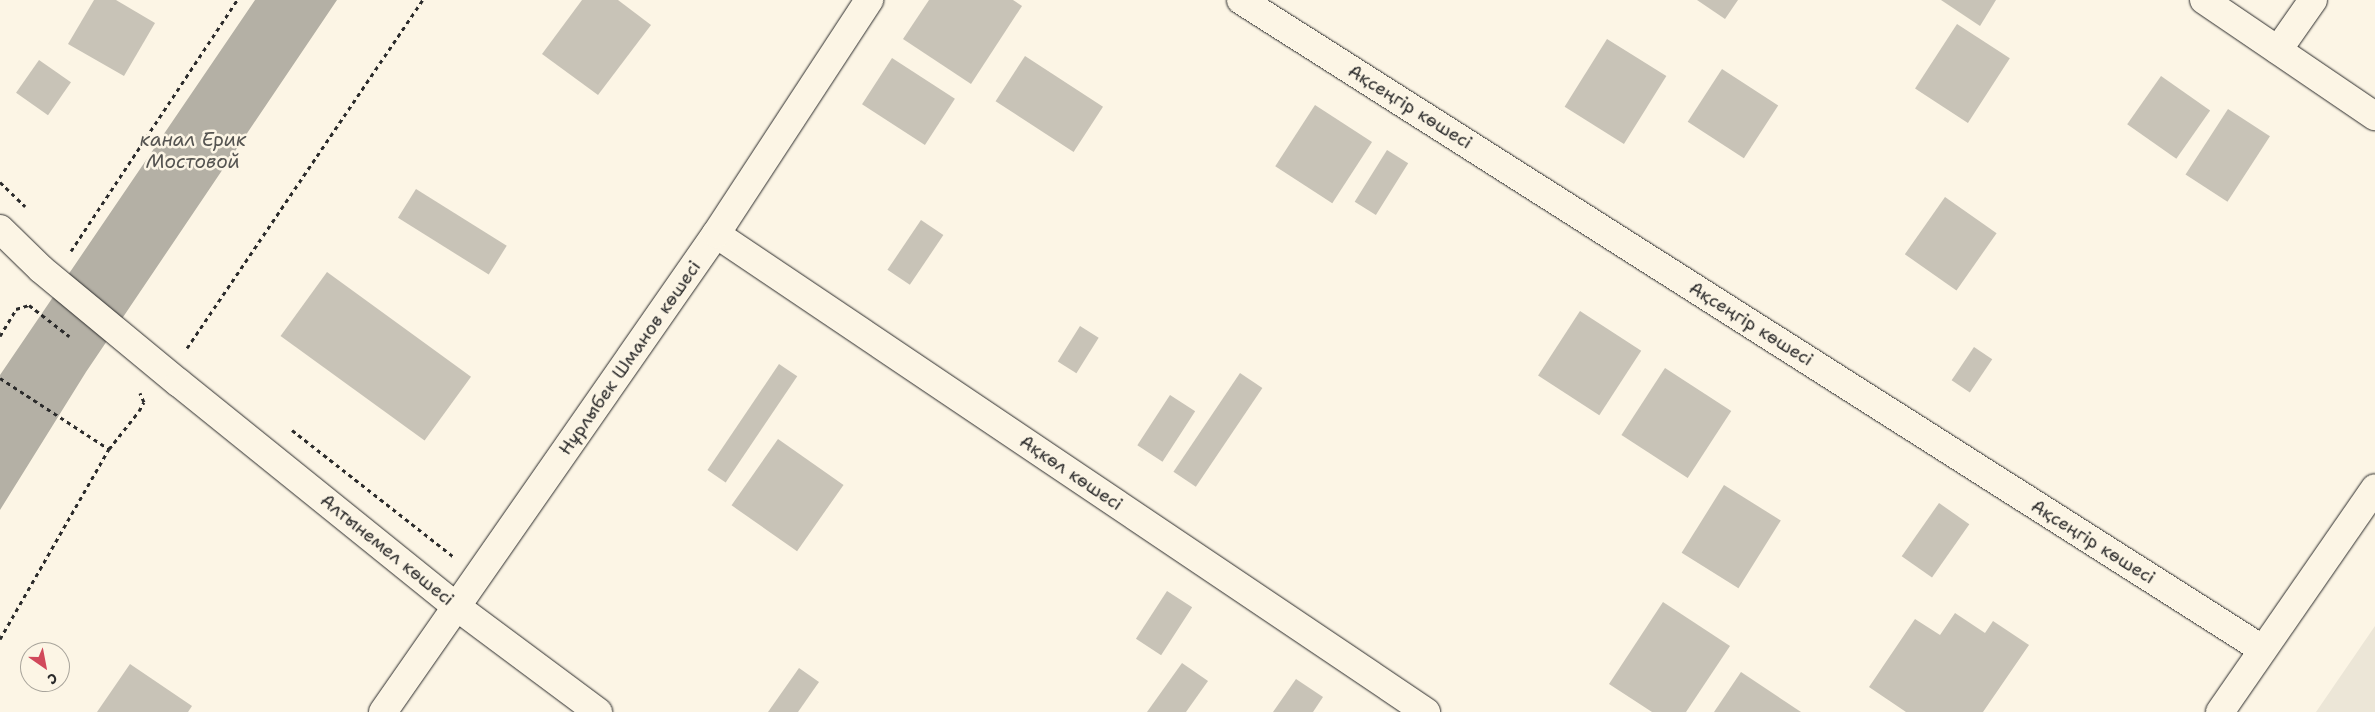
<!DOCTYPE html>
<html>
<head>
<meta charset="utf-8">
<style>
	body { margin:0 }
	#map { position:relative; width:2375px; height:712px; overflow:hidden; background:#fcf5e5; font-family:"Shantell Sans",sans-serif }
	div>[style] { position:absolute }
	.built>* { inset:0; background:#ece6d7 }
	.water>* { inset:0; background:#b4b0a5 }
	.building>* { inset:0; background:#c8c3b7; transform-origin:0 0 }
	.path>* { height:3px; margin-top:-1.5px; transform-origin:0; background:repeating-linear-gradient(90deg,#2b2b2b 0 4px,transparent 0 8px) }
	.roads { filter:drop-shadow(0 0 1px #2b2b2b) drop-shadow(0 0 1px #2b2b2b) }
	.minor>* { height:28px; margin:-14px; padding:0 14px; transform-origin:14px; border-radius:14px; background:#fcf5e5 }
	.major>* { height:28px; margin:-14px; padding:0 14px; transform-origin:14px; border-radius:14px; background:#fcf5e5 }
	span { translate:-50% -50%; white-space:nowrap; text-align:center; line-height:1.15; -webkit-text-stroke:5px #fcf5e5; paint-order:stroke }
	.street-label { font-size:18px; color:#2b2b2b }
	.water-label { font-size:19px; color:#545350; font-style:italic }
	.north { position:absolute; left:20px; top:642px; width:50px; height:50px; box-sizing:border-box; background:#fcf5e5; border:1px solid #a8a49b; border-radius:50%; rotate:147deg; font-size:14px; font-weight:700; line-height:20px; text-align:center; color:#2b2b2b }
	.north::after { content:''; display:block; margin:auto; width:18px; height:22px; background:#d1495b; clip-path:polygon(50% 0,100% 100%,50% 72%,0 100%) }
</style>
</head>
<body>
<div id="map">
	<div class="built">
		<div style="clip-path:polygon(2375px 626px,2375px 712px,2316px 712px)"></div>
	</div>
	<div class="water">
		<div style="clip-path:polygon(255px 0,337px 0,86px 372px,0 510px,0 375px)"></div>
	</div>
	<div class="building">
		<div style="clip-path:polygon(94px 0,116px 0,155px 23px,124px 76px,68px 44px)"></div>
		<div style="clip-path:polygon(582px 0,618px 0,651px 25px,598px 95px,542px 54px)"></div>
		<div style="clip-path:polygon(929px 0,1013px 0,1022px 6px,971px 84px,903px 39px)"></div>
		<div style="clip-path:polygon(1697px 0,1738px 0,1725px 19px)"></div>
		<div style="clip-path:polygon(1941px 0,1996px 0,1980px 26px)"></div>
		<div style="left:1957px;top:24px;width:63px;height:77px;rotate:33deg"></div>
		<div style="left:1607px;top:39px;width:70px;height:80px;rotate:32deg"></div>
		<div style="left:1025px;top:56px;width:93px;height:54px;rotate:33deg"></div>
		<div style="left:892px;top:58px;width:75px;height:55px;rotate:33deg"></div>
		<div style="left:39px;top:60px;width:39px;height:40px;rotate:35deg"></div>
		<div style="left:1722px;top:69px;width:67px;height:63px;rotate:33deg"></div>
		<div style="left:2161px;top:76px;width:60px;height:59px;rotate:35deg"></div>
		<div style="left:1315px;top:105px;width:68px;height:73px;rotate:33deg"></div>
		<div style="left:2228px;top:109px;width:50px;height:78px;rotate:33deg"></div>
		<div style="left:1387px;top:150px;width:25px;height:61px;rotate:32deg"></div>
		<div style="left:416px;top:189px;width:107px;height:34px;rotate:32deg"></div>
		<div style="left:1945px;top:197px;width:63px;height:70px;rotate:35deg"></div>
		<div style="left:921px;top:220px;width:27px;height:60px;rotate:34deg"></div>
		<div style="left:327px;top:272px;width:178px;height:79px;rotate:36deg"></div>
		<div style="left:1580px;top:311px;width:73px;height:77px;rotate:33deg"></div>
		<div style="left:1080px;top:326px;width:22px;height:42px;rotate:32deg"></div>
		<div style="left:1974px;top:347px;width:22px;height:40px;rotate:34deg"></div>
		<div style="left:779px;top:364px;width:22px;height:128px;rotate:34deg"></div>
		<div style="left:1665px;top:368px;width:79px;height:80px;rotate:33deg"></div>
		<div style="left:1240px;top:373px;width:27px;height:119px;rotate:34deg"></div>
		<div style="left:1170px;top:395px;width:30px;height:60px;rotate:33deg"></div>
		<div style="left:778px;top:439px;width:80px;height:81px;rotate:35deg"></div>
		<div style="left:1724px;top:485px;width:67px;height:80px;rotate:32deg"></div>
		<div style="left:1939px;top:503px;width:37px;height:65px;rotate:35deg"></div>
		<div style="left:1167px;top:591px;width:30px;height:57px;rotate:33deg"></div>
		<div style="clip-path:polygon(1663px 602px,1730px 646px,1686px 712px,1652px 712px,1609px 684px)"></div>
		<div style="clip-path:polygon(1955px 613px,1985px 633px,1993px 621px,2029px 645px,1983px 712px,1906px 712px,1869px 687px,1915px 619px,1940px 635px)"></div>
		<div style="clip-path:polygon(1182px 663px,1208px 681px,1186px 712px,1147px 712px)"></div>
		<div style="clip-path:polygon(130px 664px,192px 706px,188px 712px,97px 712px)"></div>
		<div style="clip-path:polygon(799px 668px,819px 682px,798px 712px,768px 712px)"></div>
		<div style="clip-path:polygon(1741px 672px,1801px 712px,1714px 712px)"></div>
		<div style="clip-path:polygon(1296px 679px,1323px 697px,1313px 712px,1273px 712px)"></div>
	</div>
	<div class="path">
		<div style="left:0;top:182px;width:35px;rotate:44deg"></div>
		<div style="left:71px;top:251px;width:301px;rotate:-56.5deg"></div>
		<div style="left:0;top:336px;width:31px;rotate:-59deg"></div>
		<div style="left:16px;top:309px;width:14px;rotate:-17deg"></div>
		<div style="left:29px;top:305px;width:51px;rotate:37.8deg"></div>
		<div style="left:187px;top:348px;width:420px;rotate:-55.9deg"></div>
		<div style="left:0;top:378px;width:130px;rotate:33.1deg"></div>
		<div style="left:292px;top:430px;width:206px;rotate:38.1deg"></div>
		<div style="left:0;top:639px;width:219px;rotate:-60.2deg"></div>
		<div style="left:109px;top:449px;width:48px;rotate:-51.7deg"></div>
		<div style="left:139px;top:411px;width:10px;rotate:-61deg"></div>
		<div style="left:144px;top:402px;width:10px;rotate:-114deg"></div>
	</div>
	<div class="roads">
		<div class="minor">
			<div style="left:1241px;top:0;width:1210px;rotate:32.44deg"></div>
			<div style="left:2278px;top:50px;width:61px;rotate:-55deg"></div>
			<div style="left:0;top:229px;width:57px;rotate:44.3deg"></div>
			<div style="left:41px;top:269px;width:179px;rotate:39.6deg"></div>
			<div style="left:179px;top:383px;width:357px;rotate:38.9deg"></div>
			<div style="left:457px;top:607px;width:176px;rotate:36.7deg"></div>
			<div style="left:716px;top:234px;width:856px;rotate:33.95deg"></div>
			<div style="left:383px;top:712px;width:583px;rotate:-55.14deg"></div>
			<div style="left:716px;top:234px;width:280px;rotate:-56.8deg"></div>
			<div style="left:2220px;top:712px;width:272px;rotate:-55.3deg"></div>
		</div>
		<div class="major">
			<div style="left:2204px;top:0;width:207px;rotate:34.2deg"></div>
		</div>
	</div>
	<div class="street-label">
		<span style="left:1410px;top:107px;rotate:32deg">Ақсеңгір көшесі</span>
		<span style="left:1751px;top:324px;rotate:32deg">Ақсеңгір көшесі</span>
		<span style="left:630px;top:358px;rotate:-55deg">Нұрлыбек Шманов көшесі</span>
		<span style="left:1071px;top:473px;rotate:34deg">Ақкөл көшесі</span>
		<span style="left:2093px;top:542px;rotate:32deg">Ақсеңгір көшесі</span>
		<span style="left:387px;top:550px;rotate:39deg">Алтынемел көшесі</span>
	</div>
	<div class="water-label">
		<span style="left:193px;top:151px">канал Ерик<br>Мостовой</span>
	</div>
	<div class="north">С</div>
</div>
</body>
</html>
